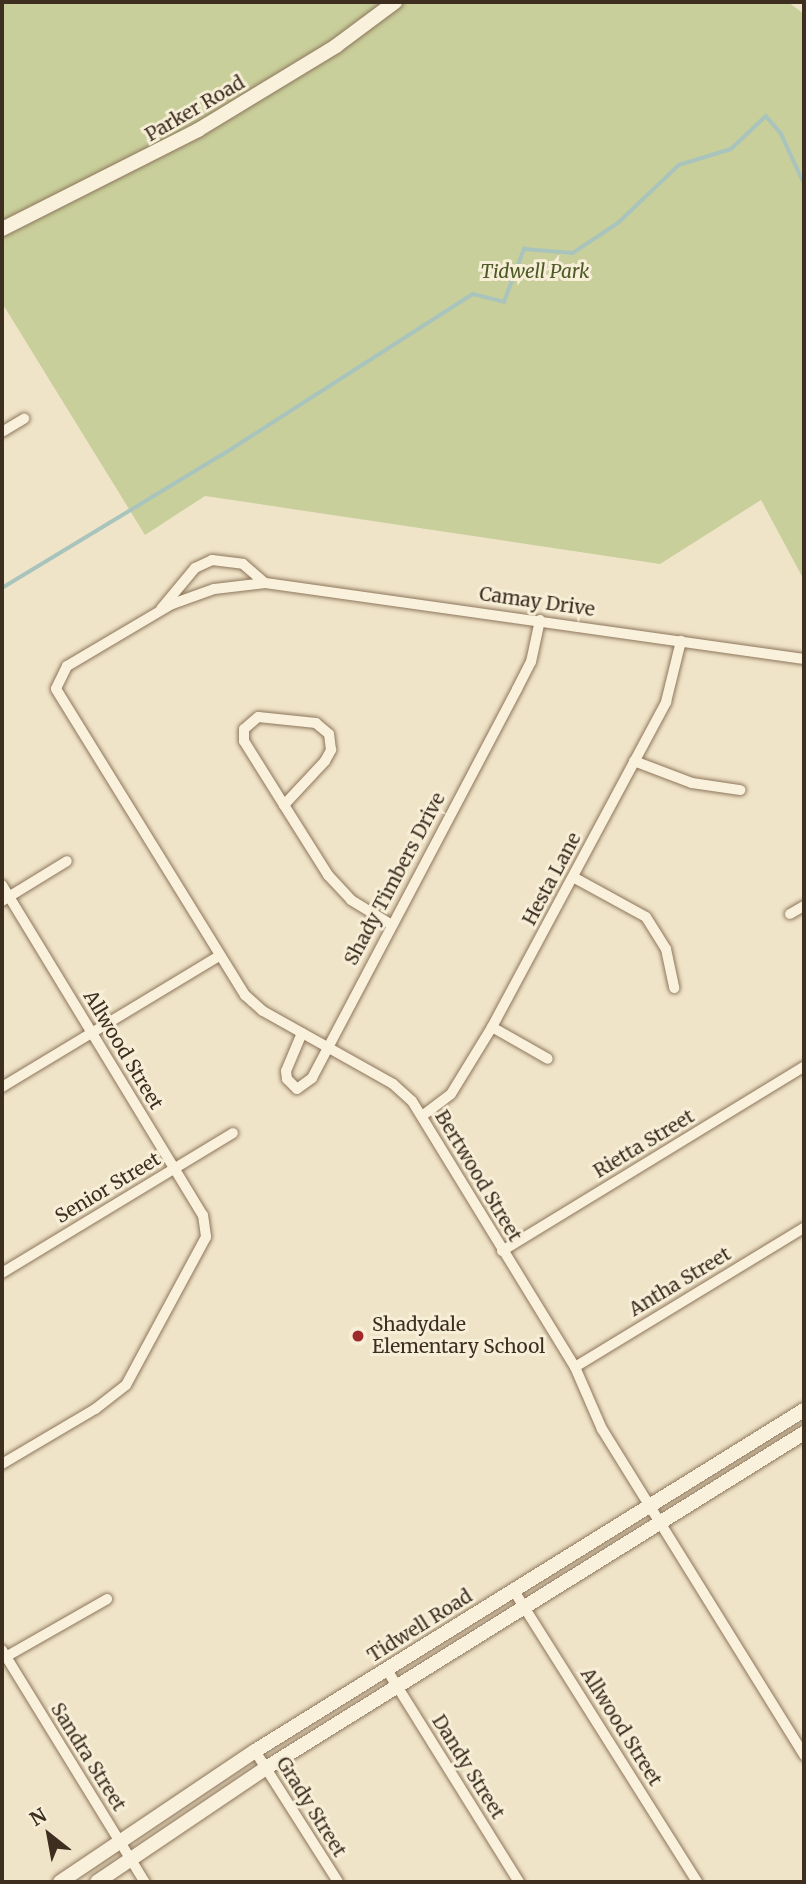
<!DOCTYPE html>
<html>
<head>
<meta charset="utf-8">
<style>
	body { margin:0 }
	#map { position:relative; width:806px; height:1884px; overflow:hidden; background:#f0e4c8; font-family:Merriweather,serif }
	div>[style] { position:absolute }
	.green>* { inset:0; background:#c9cf9b }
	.stream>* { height:3.5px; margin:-1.75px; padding:0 1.75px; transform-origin:1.75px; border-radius:1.75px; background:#a9c4bc }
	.roads { filter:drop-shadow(0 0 2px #8d765c) drop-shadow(0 0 2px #8d765c) }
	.minor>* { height:10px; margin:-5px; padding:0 5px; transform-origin:5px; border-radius:5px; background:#faf1dc }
	.secondary>* { height:14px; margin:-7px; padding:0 7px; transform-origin:7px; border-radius:7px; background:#faf1dc }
	.dots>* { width:19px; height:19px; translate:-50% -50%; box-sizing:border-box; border:4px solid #f7eed8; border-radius:50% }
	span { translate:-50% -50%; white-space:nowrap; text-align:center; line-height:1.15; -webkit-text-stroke:6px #f7eed8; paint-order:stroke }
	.street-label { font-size:19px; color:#3d2e20 }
	.park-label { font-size:19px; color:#4d5a26; font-style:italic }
	.poi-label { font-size:19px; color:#3d2e20 }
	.left { translate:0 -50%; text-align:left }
	.frame { position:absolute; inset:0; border:4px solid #3d2e20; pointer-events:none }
	.north { position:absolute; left:14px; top:1800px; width:70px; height:70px; -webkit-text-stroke:5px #f7eed8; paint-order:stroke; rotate:329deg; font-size:19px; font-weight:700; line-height:28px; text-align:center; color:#3d2e20 }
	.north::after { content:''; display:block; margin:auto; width:24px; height:32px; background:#3d2e20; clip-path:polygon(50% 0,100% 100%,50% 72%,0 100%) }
</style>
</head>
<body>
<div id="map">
	<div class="green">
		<div style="clip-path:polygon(2px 2px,788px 2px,804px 14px,804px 580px,761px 500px,660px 564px,205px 496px,145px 535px,2px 303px)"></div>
	</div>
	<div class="stream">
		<div style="left:2px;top:588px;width:257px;rotate:-31.2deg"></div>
		<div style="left:222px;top:455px;width:298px;rotate:-32.7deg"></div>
		<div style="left:473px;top:294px;width:32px;rotate:14deg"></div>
		<div style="left:504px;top:302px;width:57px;rotate:-69.3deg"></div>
		<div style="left:524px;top:249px;width:49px;rotate:4.7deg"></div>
		<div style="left:573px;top:253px;width:54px;rotate:-33.7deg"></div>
		<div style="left:618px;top:223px;width:84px;rotate:-43.6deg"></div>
		<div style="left:679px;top:165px;width:54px;rotate:-17.1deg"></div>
		<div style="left:731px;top:149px;width:48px;rotate:-43.3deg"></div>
		<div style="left:766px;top:116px;width:23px;rotate:49deg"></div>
		<div style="left:781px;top:133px;width:55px;rotate:65.3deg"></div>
	</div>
	<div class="roads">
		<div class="minor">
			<div style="left:2px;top:432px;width:26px;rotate:-31deg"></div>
			<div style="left:161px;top:609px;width:53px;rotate:-50.3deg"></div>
			<div style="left:195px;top:568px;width:19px;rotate:-25deg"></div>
			<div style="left:212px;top:560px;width:31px;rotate:7deg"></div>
			<div style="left:243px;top:564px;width:29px;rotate:41deg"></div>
			<div style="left:804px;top:659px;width:544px;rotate:-171.97deg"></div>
			<div style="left:265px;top:583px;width:51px;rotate:173.3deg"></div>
			<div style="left:214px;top:589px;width:45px;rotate:160.3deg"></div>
			<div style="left:172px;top:604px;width:122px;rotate:149.4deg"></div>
			<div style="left:67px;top:666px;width:25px;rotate:116deg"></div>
			<div style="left:56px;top:689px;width:360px;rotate:58.3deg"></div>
			<div style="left:245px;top:995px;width:24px;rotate:42deg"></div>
			<div style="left:263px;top:1011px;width:149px;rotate:29.3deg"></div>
			<div style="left:393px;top:1084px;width:25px;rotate:42deg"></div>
			<div style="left:412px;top:1101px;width:312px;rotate:58.5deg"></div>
			<div style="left:575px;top:1367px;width:68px;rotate:66.5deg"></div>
			<div style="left:602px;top:1429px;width:384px;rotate:58.2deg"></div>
			<div style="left:634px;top:761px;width:62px;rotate:20.8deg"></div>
			<div style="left:692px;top:783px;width:49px;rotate:8.3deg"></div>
			<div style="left:284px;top:805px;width:60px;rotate:-47deg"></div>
			<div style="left:325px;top:761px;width:13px;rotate:-61deg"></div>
			<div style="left:331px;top:750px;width:16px;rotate:-97deg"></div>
			<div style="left:329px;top:734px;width:17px;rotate:-140deg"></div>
			<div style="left:316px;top:723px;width:58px;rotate:-174.1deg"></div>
			<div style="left:258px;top:717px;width:18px;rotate:139deg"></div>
			<div style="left:244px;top:729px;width:12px;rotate:90deg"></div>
			<div style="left:244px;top:741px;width:75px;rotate:58deg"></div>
			<div style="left:284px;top:805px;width:83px;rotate:57.8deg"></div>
			<div style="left:328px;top:875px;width:34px;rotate:47deg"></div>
			<div style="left:351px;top:900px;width:46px;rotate:31.6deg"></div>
			<div style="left:573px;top:877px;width:83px;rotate:28.7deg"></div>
			<div style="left:646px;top:917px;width:38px;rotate:58deg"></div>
			<div style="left:666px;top:949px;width:40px;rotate:78deg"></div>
			<div style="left:2px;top:885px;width:386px;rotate:58.7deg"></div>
			<div style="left:203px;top:1215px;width:22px;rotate:82deg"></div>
			<div style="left:206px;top:1237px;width:168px;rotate:118.4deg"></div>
			<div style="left:126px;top:1385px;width:39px;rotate:142deg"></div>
			<div style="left:95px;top:1409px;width:108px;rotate:149.4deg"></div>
			<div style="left:2px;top:901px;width:76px;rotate:-31.6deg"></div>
			<div style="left:790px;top:914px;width:16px;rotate:-30deg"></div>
			<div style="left:492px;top:1027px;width:64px;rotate:29.7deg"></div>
			<div style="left:302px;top:1033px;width:41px;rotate:112.8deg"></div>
			<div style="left:286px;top:1071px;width:8px;rotate:83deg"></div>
			<div style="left:287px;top:1079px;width:14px;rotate:45deg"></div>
			<div style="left:297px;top:1089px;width:19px;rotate:-36deg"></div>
			<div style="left:312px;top:1078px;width:440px;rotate:-62.2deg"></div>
			<div style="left:517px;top:689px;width:30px;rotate:-63deg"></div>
			<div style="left:531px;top:662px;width:43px;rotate:-77.9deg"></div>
			<div style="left:2px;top:1087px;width:253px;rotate:-31.1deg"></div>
			<div style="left:422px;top:1116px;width:36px;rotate:-37deg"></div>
			<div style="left:451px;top:1094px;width:79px;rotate:-58.5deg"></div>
			<div style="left:492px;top:1027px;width:369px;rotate:-61.8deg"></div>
			<div style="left:666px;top:702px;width:63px;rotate:-76.2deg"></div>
			<div style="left:502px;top:1251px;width:354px;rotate:-31.4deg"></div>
			<div style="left:2px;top:1273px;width:270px;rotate:-31.2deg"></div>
			<div style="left:575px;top:1367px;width:268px;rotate:-31.3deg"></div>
			<div style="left:514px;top:1591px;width:344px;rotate:57.8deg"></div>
			<div style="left:2px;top:1650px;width:273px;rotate:58.4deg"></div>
			<div style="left:2px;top:1659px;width:121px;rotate:-29.7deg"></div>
			<div style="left:387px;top:1670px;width:250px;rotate:58.1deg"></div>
			<div style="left:255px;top:1751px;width:155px;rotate:57.6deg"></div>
		</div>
		<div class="secondary">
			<div style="left:2px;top:229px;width:220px;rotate:-26.8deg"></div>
			<div style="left:198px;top:130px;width:162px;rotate:-31.3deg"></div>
			<div style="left:336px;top:46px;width:74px;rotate:-36.7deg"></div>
			<div style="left:60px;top:1882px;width:235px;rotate:-33.9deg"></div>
			<div style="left:255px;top:1751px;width:646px;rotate:-31.85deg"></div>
			<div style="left:97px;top:1882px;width:204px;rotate:-34deg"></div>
			<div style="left:266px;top:1768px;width:634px;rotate:-31.91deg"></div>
		</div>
	</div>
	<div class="dots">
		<div style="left:358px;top:1336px;background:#9e2a2b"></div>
	</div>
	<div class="street-label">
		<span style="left:195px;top:109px;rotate:-30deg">Parker Road</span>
		<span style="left:537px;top:602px;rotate:8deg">Camay Drive</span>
		<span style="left:395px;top:879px;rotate:-62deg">Shady Timbers Drive</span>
		<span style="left:552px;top:879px;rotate:-62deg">Hesta Lane</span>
		<span style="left:123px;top:1050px;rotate:59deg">Allwood Street</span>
		<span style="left:644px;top:1144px;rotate:-31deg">Rietta Street</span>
		<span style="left:478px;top:1176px;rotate:59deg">Bertwood Street</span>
		<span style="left:108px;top:1188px;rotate:-31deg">Senior Street</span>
		<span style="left:680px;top:1282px;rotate:-31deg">Antha Street</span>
		<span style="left:420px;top:1626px;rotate:-32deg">Tidwell Road</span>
		<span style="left:621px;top:1727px;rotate:58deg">Allwood Street</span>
		<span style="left:88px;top:1757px;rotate:58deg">Sandra Street</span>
		<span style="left:468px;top:1767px;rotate:58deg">Dandy Street</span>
		<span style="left:311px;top:1807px;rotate:58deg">Grady Street</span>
	</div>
	<div class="park-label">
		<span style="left:535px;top:272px">Tidwell Park</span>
	</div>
	<div class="poi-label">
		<span class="left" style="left:372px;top:1336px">Shadydale<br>Elementary School</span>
	</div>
	<div class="frame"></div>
	<div class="north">N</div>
</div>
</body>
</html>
